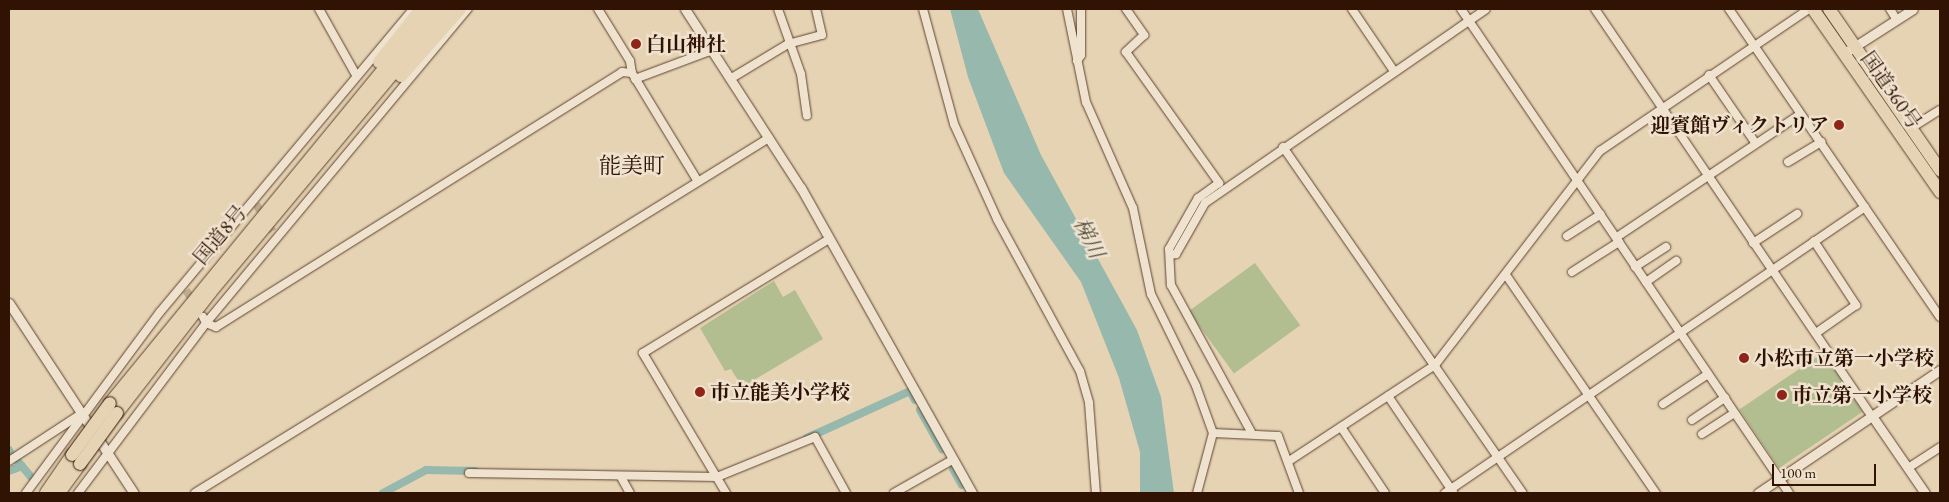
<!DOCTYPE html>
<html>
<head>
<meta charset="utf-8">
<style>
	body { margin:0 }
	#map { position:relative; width:1949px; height:502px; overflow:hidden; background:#e6d3b4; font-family:"EB Garamond","Noto Serif JP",serif }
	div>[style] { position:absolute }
	.green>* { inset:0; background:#b2bd90; transform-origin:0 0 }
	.water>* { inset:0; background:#96b8ad }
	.canal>* { height:8px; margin:-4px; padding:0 4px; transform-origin:4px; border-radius:4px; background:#96b8ad }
	.minor-tunnel>* { height:8px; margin-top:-4px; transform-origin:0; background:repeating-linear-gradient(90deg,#c2ad91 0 8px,transparent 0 12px) }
	.roads { filter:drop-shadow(0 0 1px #5e432f) drop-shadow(0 0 1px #5e432f) }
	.minor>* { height:8px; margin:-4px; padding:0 4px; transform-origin:4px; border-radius:4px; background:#efe2ce }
	.tertiary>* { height:9px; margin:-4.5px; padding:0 4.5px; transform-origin:4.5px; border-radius:4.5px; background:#efe2ce }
	.trunk>* { height:12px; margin:-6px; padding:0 6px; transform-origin:6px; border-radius:6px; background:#e6d3b4 }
	.bridges { filter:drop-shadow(0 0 1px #301303) drop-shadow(0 0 1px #301303) }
	.trunk-bridge>* { height:12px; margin:-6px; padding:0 6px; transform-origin:6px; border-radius:6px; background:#e6d3b4 }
	.dots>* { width:14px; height:14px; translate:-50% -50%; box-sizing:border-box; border:2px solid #efe2ce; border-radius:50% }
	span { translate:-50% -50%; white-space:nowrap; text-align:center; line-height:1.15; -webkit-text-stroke:5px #efe2ce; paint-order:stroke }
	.poi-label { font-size:20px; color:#301303; font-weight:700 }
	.left { translate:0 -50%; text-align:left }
	.right { translate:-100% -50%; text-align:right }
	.street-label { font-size:20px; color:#301303 }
	.water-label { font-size:21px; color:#544d3e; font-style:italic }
	.quarter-label { font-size:22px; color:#301303 }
	.frame { position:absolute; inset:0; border:10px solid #301303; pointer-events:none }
	.scale { position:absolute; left:1772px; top:464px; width:104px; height:22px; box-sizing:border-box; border:2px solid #301303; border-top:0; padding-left:6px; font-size:15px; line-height:18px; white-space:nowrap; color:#301303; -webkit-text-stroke:4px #efe2ce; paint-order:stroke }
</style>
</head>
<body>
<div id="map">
	<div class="green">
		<div style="left:1255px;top:263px;width:77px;height:82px;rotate:54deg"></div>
		<div style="clip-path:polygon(774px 281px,783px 297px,795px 290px,823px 339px,742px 387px,731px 369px,725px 371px,700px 328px)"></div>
		<div style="left:1823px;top:353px;width:71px;height:101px;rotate:56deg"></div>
	</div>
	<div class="water">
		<div style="clip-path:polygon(950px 9px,978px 9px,1041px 155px,1137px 330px,1161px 397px,1174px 493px,1140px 493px,1140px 452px,1119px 378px,1081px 282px,1004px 173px,968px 77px)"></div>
	</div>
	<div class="canal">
		<div style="left:920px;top:410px;width:45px;rotate:60.6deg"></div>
		<div style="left:807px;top:438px;width:113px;rotate:-24.5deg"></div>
		<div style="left:910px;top:391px;width:10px;rotate:61deg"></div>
		<div style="left:9px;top:450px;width:4px;rotate:63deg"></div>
		<div style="left:16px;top:459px;width:23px;rotate:50deg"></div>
		<div style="left:953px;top:469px;width:18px;rotate:61deg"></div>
		<div style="left:9px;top:471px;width:14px;rotate:-21deg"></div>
		<div style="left:383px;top:493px;width:49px;rotate:-28.1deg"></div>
		<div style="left:426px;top:470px;width:49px;rotate:1.2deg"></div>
	</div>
	<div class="minor-tunnel">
		<div style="left:256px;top:204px;width:33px;rotate:59deg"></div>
		<div style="left:186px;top:290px;width:17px;rotate:59deg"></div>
	</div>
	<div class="roads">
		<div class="minor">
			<div style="left:319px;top:9px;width:76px;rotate:60.7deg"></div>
			<div style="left:598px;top:9px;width:61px;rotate:58.4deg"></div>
			<div style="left:630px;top:61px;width:12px;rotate:81deg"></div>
			<div style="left:778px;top:9px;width:69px;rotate:70.5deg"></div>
			<div style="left:801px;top:74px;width:42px;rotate:81.9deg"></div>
			<div style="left:923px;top:9px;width:119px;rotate:74.9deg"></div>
			<div style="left:954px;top:124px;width:104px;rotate:65.6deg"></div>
			<div style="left:997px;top:219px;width:173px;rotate:61.4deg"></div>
			<div style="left:1080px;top:371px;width:33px;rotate:74deg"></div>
			<div style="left:1089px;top:403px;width:90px;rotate:85.6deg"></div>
			<div style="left:1067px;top:9px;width:95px;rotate:78.5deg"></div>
			<div style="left:1086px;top:102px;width:116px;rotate:66.1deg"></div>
			<div style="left:1133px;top:208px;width:88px;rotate:78.2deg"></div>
			<div style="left:1151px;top:294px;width:102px;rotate:63.9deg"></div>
			<div style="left:1196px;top:386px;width:50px;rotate:70.1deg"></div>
			<div style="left:1213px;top:433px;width:62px;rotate:104.9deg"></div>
			<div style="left:1126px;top:9px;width:32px;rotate:55deg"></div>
			<div style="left:1144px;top:35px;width:25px;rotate:137deg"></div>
			<div style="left:1126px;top:52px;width:161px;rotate:54.6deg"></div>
			<div style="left:1219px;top:183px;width:26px;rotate:144deg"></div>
			<div style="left:1198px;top:198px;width:59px;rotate:119.6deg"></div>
			<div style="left:1169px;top:249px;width:36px;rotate:87deg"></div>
			<div style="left:1171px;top:285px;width:167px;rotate:61.4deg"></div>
			<div style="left:1352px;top:9px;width:75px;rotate:55.9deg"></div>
			<div style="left:1461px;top:9px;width:585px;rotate:55.88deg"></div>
			<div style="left:1595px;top:9px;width:492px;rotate:55.8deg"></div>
			<div style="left:1729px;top:9px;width:373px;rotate:55.6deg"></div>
			<div style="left:1890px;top:9px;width:13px;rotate:58deg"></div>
			<div style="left:1077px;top:61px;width:7px;rotate:-56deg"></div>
			<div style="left:1081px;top:55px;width:46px;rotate:-90deg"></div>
			<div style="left:1709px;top:75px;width:83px;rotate:55.7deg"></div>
			<div style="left:635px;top:79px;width:82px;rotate:-20.6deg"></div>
			<div style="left:730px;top:79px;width:68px;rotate:-31.1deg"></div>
			<div style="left:788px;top:44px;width:35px;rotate:-15deg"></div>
			<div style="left:822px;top:35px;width:27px;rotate:-103deg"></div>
			<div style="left:1911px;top:128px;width:34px;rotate:-32deg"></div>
			<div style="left:1283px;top:147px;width:421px;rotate:55.3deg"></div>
			<div style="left:1788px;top:162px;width:39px;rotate:-31deg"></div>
			<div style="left:1567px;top:236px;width:40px;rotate:-32.9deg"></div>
			<div style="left:1617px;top:237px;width:219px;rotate:-33.8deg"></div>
			<div style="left:1814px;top:241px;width:77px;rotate:56.7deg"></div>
			<div style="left:1856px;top:305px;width:49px;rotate:145deg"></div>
			<div style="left:1753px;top:243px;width:53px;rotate:-33.4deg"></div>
			<div style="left:1170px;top:255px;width:6px;rotate:-9deg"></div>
			<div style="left:1176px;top:254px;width:59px;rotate:-60.4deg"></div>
			<div style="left:1205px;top:203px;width:341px;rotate:-34.6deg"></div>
			<div style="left:1635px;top:267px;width:37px;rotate:-33deg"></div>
			<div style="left:1572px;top:272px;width:56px;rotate:-32.6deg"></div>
			<div style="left:1506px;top:275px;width:265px;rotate:55.5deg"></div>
			<div style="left:1646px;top:282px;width:37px;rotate:-35deg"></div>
			<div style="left:203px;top:317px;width:7px;rotate:63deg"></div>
			<div style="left:206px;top:323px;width:409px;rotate:-50.2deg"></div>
			<div style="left:1388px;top:396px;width:116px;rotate:55.9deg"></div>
			<div style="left:1663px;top:404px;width:54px;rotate:-33.7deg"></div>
			<div style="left:1692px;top:420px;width:40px;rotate:-34deg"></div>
			<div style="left:1341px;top:427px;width:79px;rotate:56.3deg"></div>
			<div style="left:1213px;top:433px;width:65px;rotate:2.6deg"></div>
			<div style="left:1278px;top:436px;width:61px;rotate:69.8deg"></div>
			<div style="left:1702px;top:434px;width:38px;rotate:-33deg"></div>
			<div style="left:9px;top:461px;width:82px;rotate:-33.1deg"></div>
			<div style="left:1289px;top:461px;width:175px;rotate:-33.3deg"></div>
			<div style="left:1435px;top:365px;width:270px;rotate:-52.4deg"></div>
			<div style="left:1600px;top:151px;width:253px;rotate:-34.2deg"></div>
			<div style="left:1908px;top:468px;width:38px;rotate:-33deg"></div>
			<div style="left:469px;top:473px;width:248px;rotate:0.9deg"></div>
			<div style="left:717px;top:477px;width:106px;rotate:-22.2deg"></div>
			<div style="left:815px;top:437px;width:64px;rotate:61deg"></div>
			<div style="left:621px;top:477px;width:18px;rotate:61deg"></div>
			<div style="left:26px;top:493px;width:225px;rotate:-53.5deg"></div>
			<div style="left:160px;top:312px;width:395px;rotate:-50.1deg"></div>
			<div style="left:78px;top:493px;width:213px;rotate:-53deg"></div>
			<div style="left:206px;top:323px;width:11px;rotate:22deg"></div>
			<div style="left:216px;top:327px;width:479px;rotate:-32.1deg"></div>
			<div style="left:622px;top:72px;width:10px;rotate:6deg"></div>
			<div style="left:632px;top:73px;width:125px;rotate:58.7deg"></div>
			<div style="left:195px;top:493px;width:675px;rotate:-31.74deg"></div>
			<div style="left:726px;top:493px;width:163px;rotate:-120.7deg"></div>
			<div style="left:643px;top:353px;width:218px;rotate:-31.5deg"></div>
			<div style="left:894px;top:493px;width:67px;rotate:-29.6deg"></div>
			<div style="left:1445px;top:493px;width:508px;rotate:-34.25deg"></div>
		</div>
		<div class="tertiary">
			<div style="left:685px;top:9px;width:213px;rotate:57.1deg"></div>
			<div style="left:801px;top:188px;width:350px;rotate:60.7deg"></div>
			<div style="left:1843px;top:54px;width:83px;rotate:-32.7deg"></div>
			<div style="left:9px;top:303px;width:227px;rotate:56.7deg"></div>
			<div style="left:1872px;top:416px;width:93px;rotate:55.5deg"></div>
			<div style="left:1758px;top:493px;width:220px;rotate:-34.1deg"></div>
		</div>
		<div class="trunk">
			<div style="left:1813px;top:9px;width:223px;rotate:55.2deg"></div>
			<div style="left:1829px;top:9px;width:196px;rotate:55.4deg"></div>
			<div style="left:379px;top:62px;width:68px;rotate:-51.6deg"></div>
			<div style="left:401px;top:76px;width:89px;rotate:-48.6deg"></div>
			<div style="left:110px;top:403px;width:509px;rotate:-50.66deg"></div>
			<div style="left:117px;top:413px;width:152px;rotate:-52.2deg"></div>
			<div style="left:210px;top:293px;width:370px;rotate:-50.2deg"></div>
			<div style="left:46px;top:493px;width:46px;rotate:-55.6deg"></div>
			<div style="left:59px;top:493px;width:36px;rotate:-54deg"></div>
		</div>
	</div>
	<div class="bridges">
		<div class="trunk-bridge">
			<div style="left:72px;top:455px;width:64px;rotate:-53.8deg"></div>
			<div style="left:80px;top:464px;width:63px;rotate:-54deg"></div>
		</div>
	</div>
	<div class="dots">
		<div style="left:636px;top:44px;background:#8f2418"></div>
		<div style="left:1839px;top:125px;background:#8f2418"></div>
		<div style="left:1744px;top:358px;background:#8f2418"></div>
		<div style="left:700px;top:392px;background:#8f2418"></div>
		<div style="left:1782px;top:395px;background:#8f2418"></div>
	</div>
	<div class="poi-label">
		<span class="left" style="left:646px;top:44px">白山神社</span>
		<span class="right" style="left:1829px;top:125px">迎賓館ヴィクトリア</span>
		<span class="left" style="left:1754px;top:358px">小松市立第一小学校</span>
		<span class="left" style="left:710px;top:392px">市立能美小学校</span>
		<span class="left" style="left:1792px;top:395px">市立第一小学校</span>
	</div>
	<div class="street-label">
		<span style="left:1891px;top:90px;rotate:55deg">国道360号</span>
		<span style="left:220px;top:235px;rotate:-50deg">国道8号</span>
	</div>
	<div class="water-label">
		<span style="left:1089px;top:238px;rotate:64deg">梯川</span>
	</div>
	<div class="quarter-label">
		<span style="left:632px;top:166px">能美町</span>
	</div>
	<div class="frame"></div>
	<div class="scale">100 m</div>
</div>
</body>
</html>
